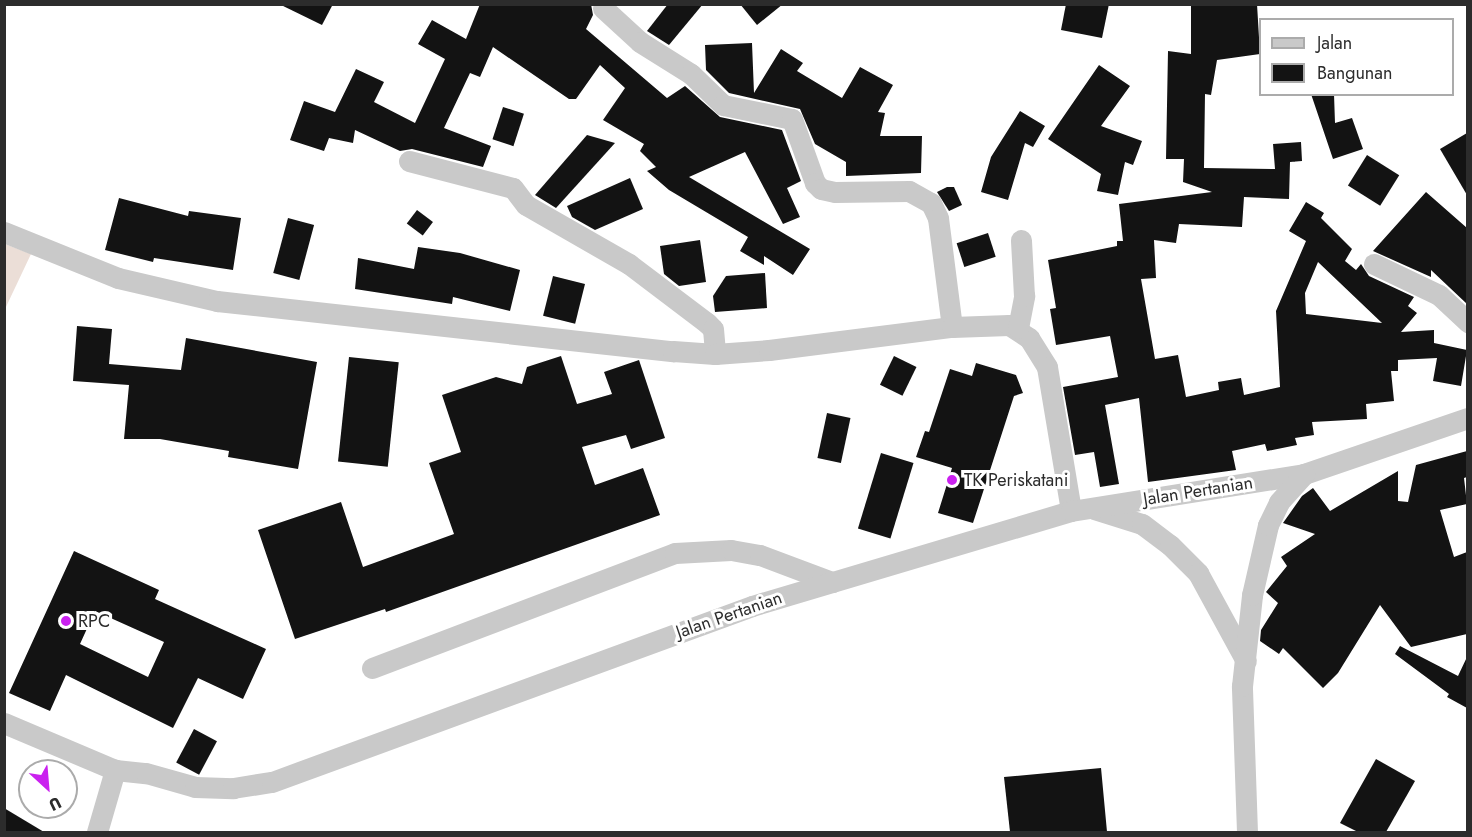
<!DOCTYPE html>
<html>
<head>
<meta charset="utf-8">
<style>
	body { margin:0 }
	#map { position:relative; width:1472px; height:837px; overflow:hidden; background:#fff; font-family:Jost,sans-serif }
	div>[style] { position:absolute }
	.green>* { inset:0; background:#ebded7 }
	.building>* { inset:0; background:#131313; transform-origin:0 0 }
	.minor>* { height:21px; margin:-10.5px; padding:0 10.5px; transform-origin:10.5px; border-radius:10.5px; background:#c9c9c9 }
	.dots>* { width:16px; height:16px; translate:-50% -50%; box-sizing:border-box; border:3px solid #fff; border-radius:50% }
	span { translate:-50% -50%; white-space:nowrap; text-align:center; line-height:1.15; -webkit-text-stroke:6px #fff; paint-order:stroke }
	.poi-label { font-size:18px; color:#2c2c2c }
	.left { translate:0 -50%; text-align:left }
	.street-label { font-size:18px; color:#2c2c2c }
	.frame { position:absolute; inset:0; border:6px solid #2c2c2c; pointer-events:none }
	.legend { position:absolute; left:1259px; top:18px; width:195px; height:78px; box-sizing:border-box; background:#fff; border:2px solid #ababab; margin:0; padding:8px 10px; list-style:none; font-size:18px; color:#2c2c2c }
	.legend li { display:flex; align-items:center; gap:12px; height:30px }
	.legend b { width:30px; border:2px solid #ababab }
	.north { position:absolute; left:18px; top:759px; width:60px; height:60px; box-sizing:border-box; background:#fff; border:2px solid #ababab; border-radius:50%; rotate:154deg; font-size:16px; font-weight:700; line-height:24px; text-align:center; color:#2c2c2c }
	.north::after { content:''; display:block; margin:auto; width:21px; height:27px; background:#ca21ef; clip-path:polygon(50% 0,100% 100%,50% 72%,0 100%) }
</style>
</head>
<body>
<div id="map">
	<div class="green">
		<div style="clip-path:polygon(5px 244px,31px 254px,5px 309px)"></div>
	</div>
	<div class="building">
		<div style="clip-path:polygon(279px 4px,333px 4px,322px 25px)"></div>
		<div style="clip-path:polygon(480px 4px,591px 4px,593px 15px,586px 29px,667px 98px,685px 86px,720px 117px,782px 130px,801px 181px,787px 188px,800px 217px,783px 224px,745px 152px,689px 177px,810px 249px,793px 275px,764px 256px,764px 265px,740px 251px,748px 237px,669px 190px,647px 171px,656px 167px,640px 151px,644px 144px,603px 120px,625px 88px,600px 65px,576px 99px,569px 99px,493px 47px,480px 77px,470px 73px,444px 128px,491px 146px,483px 167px,412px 149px,400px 151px,355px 130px,353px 143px,329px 138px,324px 151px,290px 140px,304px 101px,335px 112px,356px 69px,384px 82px,374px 102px,415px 123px,445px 59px,418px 44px,432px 20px,466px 39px)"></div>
		<div style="clip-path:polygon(668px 4px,703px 4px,669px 45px,647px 31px)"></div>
		<div style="clip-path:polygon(740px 4px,783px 4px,757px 25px)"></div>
		<div style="clip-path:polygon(1066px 4px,1109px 4px,1102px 38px,1061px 30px)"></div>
		<div style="clip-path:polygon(evenodd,1257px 4px,1260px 54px,1217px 60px,1211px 95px,1205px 94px,1204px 168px,1275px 169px,1273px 144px,1301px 142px,1302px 161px,1290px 162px,1289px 199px,1244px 197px,1242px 227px,1179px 224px,1176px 243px,1154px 240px,1156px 278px,1141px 279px,1155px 359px,1178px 355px,1186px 397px,1219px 390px,1218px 382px,1241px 378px,1244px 395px,1280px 387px,1276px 311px,1306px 241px,1289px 231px,1306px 202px,1324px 213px,1321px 218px,1352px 249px,1345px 261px,1356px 270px,1361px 264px,1369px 276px,1414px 297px,1408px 306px,1417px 313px,1401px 332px,1434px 330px,1434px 343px,1467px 350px,1461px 386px,1433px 381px,1437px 358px,1398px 360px,1398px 371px,1391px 371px,1394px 401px,1366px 404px,1367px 419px,1312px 422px,1314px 435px,1295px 438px,1297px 445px,1267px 451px,1265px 444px,1232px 451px,1236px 470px,1148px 482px,1139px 398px,1105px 405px,1119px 484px,1100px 487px,1094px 452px,1075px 455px,1063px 387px,1118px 377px,1110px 336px,1056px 345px,1050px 309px,1056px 308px,1048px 260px,1117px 246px,1117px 241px,1123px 241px,1119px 204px,1212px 192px,1183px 182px,1184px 159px,1166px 159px,1168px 51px,1191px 54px,1191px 5px,1257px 4px,1318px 262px,1382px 323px,1306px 314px,1305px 293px,1318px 262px)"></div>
		<div style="clip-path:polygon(752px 43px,754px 93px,781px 49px,803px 63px,797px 71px,842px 98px,860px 67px,893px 85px,878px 112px,885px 113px,880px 136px,922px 136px,921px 173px,846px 176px,846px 162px,815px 144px,800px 109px,729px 93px,706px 70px,705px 45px)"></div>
		<div style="clip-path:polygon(1099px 65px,1130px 86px,1101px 126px,1142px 141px,1133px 165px,1125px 162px,1118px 195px,1097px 191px,1101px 174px,1048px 139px)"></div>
		<div style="clip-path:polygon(1311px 94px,1334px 94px,1335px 123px,1352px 118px,1363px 149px,1333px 159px)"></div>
		<div style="left:503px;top:107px;width:22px;height:34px;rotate:18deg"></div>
		<div style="clip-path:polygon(1020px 111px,1045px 126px,1033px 147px,1025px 143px,1008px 200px,981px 192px,991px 157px)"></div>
		<div style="clip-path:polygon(1467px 133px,1467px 195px,1440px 149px)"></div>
		<div style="clip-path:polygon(587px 135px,615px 143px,556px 208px,535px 195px)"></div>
		<div style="left:1367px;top:155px;width:38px;height:36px;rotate:32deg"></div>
		<div style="clip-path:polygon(630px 178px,643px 209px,595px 230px,572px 217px,567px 206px)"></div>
		<div style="clip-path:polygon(947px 187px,954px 187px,962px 205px,949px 211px,937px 192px)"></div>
		<div style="clip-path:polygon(1426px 192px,1467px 228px,1467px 304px,1431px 270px,1431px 277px,1373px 251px)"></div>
		<div style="clip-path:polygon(119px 198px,188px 216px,189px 211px,241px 218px,233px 270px,154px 258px,153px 262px,105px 250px)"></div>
		<div style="left:417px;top:210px;width:20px;height:17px;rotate:37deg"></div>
		<div style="left:288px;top:218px;width:27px;height:57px;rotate:15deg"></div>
		<div style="left:988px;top:233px;width:25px;height:33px;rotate:72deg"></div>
		<div style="clip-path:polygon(700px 240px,706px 282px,679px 286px,664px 274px,660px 246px)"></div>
		<div style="clip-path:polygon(418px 247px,460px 253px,520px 270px,510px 311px,453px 297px,452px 304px,355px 289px,358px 258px,414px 269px)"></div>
		<div style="clip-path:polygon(765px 273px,767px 308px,715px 312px,713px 296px,726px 276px)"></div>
		<div style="left:553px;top:276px;width:33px;height:41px;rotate:14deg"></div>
		<div style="clip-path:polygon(77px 326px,112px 329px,109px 364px,181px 370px,186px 338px,317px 362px,298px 469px,228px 457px,229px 451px,160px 439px,124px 439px,129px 385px,73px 381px)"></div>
		<div style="clip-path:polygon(561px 356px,577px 404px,612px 394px,604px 372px,639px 360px,665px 438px,631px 449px,626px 435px,582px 447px,595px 485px,643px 468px,660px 515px,386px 612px,385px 609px,295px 639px,258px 530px,341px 502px,363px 567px,454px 534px,429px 463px,461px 452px,442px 395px,496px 377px,522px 384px,527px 367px)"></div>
		<div style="left:894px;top:356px;width:25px;height:32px;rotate:26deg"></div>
		<div style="left:349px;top:357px;width:50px;height:105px;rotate:6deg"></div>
		<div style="clip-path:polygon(976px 363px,1016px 375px,1023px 393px,1014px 396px,973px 523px,938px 513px,952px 468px,916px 457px,925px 431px,929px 432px,950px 369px,972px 376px)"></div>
		<div style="left:827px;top:413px;width:24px;height:46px;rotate:12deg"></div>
		<div style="clip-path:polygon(1467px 451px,1467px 477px,1464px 478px,1467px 504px,1440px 510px,1454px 557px,1467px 552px,1467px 634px,1411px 647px,1380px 605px,1338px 673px,1323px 688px,1283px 648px,1279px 654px,1260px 641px,1261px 630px,1278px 603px,1266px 592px,1287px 566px,1281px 557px,1315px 534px,1283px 523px,1302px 496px,1313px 488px,1330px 511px,1398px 471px,1398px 501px,1408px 502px,1416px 465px)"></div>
		<div style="left:881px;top:453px;width:34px;height:79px;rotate:17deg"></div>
		<div style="clip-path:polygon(evenodd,74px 551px,159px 590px,155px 599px,266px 649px,243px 699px,198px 678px,173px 728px,66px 675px,50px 711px,9px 693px,74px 551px,95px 611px,164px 642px,148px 677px,80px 644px,95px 611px)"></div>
		<div style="clip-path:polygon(1400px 646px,1458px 676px,1467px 657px,1467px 708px,1447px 697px,1449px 694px,1395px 654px)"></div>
		<div style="left:194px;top:729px;width:26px;height:38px;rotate:28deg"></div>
		<div style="clip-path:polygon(1376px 759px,1415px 781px,1386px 832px,1358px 832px,1340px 823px)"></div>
		<div style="clip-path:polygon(1101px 768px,1107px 832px,1010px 832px,1004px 777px)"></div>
		<div style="clip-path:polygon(4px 808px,44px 832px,4px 832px)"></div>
	</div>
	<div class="minor">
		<div style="left:603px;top:8px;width:50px;rotate:42.6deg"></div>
		<div style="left:640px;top:42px;width:60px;rotate:32.1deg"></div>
		<div style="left:691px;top:74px;width:45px;rotate:44.1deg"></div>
		<div style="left:723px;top:105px;width:70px;rotate:11.5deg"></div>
		<div style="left:792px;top:119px;width:68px;rotate:70.2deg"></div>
		<div style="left:815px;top:183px;width:8px;rotate:45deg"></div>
		<div style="left:821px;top:189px;width:14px;rotate:12deg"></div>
		<div style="left:835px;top:192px;width:74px;rotate:-0.8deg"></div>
		<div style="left:909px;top:191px;width:25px;rotate:29deg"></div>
		<div style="left:931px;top:203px;width:17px;rotate:65deg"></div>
		<div style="left:938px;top:218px;width:110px;rotate:82.7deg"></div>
		<div style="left:409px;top:161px;width:107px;rotate:14.6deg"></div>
		<div style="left:513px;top:188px;width:21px;rotate:53deg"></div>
		<div style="left:526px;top:205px;width:119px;rotate:29.8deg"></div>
		<div style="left:629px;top:264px;width:98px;rotate:37.1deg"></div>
		<div style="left:707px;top:323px;width:8px;rotate:45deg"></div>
		<div style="left:713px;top:329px;width:25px;rotate:85deg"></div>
		<div style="left:4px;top:232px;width:123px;rotate:22deg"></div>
		<div style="left:118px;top:278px;width:102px;rotate:13.1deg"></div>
		<div style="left:217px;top:301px;width:459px;rotate:6.3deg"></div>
		<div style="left:673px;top:351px;width:42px;rotate:4.1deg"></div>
		<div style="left:715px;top:354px;width:54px;rotate:-4.2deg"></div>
		<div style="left:769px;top:350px;width:184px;rotate:-7.2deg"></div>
		<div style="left:952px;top:327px;width:57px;rotate:-2deg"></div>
		<div style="left:1009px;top:325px;width:24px;rotate:33deg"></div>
		<div style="left:1029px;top:338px;width:34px;rotate:58deg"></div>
		<div style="left:1047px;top:367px;width:146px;rotate:80.5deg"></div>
		<div style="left:1374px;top:264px;width:72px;rotate:25.5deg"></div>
		<div style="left:1439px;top:295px;width:40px;rotate:43deg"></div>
		<div style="left:1018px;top:328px;width:33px;rotate:-79deg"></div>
		<div style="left:1024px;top:296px;width:56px;rotate:-93.1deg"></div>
		<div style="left:1094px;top:509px;width:50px;rotate:17.4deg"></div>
		<div style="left:1142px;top:524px;width:35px;rotate:37deg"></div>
		<div style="left:1170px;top:545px;width:40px;rotate:45deg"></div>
		<div style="left:1198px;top:573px;width:100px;rotate:61.4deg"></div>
		<div style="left:372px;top:668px;width:324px;rotate:-20.8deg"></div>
		<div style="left:675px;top:553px;width:56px;rotate:-3.1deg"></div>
		<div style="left:731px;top:550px;width:29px;rotate:10deg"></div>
		<div style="left:760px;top:555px;width:77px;rotate:20.6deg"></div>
		<div style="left:4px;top:723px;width:121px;rotate:22.9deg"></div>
		<div style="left:115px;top:770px;width:31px;rotate:6deg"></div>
		<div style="left:146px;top:773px;width:51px;rotate:15.9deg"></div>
		<div style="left:195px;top:787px;width:38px;rotate:2deg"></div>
		<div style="left:233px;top:788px;width:39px;rotate:-9deg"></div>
		<div style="left:272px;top:782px;width:511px;rotate:-20.14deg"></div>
		<div style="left:752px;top:606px;width:333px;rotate:-16.6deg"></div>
		<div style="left:1071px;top:511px;width:236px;rotate:-9deg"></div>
		<div style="left:1304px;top:474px;width:173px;rotate:-18.9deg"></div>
		<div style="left:97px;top:832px;width:65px;rotate:-73.8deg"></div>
		<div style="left:1247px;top:832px;width:146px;rotate:-92deg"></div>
		<div style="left:1242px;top:686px;width:92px;rotate:-83.7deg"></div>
		<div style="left:1252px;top:595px;width:72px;rotate:-77.1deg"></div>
		<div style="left:1268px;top:525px;width:25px;rotate:-64deg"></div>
		<div style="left:1279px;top:502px;width:38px;rotate:-48deg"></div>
	</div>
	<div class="dots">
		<div style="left:952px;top:480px;background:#ca21ef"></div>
		<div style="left:66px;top:621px;background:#ca21ef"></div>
	</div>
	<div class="poi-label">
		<span class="left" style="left:964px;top:480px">TK Periskatani</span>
		<span class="left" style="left:78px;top:621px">RPC</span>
	</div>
	<div class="street-label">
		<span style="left:1198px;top:491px;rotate:-9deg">Jalan Pertanian</span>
		<span style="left:729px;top:615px;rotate:-19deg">Jalan Pertanian</span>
	</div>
	<div class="frame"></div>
	<ul class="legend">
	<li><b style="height:8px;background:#c9c9c9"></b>Jalan</li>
	<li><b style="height:16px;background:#131313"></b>Bangunan</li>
	</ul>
	<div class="north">U</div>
</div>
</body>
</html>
